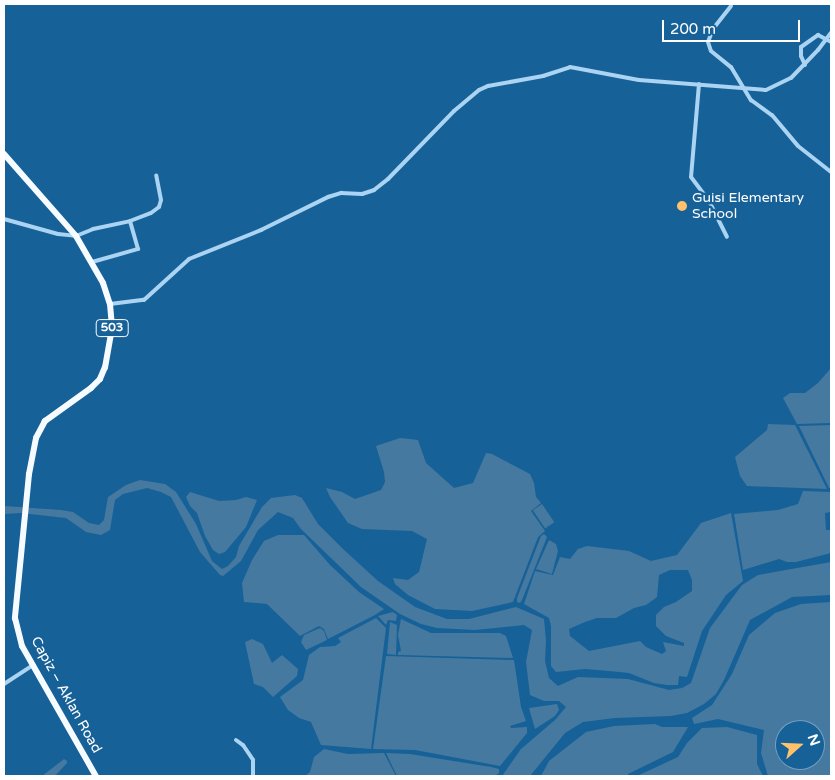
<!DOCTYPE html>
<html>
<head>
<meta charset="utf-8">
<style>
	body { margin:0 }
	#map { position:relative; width:835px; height:780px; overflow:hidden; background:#176199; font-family:"Varela Round",sans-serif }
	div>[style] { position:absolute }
	.water>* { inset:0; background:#4579a0; transform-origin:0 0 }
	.street>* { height:4px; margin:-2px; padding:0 2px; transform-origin:2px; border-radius:2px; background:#abd4f2 }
	.primary>* { height:6px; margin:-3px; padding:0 3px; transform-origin:3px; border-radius:3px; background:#f6fbff }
	.dots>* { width:14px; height:14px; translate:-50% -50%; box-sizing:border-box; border:2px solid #176199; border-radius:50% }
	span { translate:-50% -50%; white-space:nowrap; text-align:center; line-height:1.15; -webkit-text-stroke:5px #176199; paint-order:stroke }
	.shield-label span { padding:1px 4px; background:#176199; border:1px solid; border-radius:4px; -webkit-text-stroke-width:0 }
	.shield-label { font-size:12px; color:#fff; font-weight:700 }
	.poi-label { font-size:14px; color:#fff }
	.left { translate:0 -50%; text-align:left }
	.street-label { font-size:14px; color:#fff }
	.frame { position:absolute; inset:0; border:5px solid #fff; pointer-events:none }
	.north { position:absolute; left:775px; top:720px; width:50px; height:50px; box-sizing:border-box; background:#176199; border:1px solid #74a0c2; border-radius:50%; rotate:70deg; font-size:14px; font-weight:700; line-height:20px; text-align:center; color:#fff }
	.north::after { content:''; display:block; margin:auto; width:18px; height:22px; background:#ffc16c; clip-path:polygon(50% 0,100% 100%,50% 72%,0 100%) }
	.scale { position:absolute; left:662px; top:20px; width:138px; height:22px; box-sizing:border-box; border:2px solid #fff; border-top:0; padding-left:6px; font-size:15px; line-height:18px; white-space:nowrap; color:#fff; -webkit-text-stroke:4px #176199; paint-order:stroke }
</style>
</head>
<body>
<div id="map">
	<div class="water">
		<div style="clip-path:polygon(831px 368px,831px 423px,797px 424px,783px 398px,790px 393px,805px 393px,818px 383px)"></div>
		<div style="clip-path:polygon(768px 424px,795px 425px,827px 489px,747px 486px,740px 476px,735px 457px,767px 430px)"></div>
		<div style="clip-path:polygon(831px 425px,831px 488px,829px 488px,799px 426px)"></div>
		<div style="clip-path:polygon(400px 438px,418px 440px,426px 463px,454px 488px,473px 483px,486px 453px,492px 454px,530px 474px,534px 483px,536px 497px,541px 503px,531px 511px,545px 531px,538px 537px,513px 602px,472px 611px,435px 609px,408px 595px,395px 584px,393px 578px,408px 580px,419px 572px,427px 539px,412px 531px,362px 529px,348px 523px,330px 497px,326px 488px,342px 492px,355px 499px,381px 490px,385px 482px,384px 472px,376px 446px)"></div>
		<div style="clip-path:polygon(140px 480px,165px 484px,176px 492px,196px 524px,212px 561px,222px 569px,228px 566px,236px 557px,239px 546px,262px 507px,271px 498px,295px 495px,302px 498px,318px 524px,343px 549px,378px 581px,415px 607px,447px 619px,469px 619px,516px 607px,544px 619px,546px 641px,545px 661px,549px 678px,558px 686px,578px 677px,628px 679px,669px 690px,682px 688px,691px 683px,710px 628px,742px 585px,758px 575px,831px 562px,831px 595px,792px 597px,750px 620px,724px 680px,716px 694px,704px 704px,687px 713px,671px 716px,615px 718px,583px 722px,565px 733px,530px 776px,502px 776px,521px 749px,555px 720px,566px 707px,559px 701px,544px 701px,530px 695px,526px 662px,532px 630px,524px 625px,475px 630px,437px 628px,421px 624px,400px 614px,361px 587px,301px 529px,293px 518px,278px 512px,258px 530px,241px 561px,223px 576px,220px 575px,200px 552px,171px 497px,161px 492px,147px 488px,123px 494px,115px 500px,110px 530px,101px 535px,86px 532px,66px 518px,21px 513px,4px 514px,4px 506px,61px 510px,73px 512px,89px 523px,99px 525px,104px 520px,108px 497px,126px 485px)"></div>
		<div style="clip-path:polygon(803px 491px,831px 492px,831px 512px,825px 513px,826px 530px,831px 530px,831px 553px,796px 562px,787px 562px,779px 559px,743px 570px,734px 514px,778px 510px,798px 504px)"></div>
		<div style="clip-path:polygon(190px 492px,219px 501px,236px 500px,246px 497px,257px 500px,246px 527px,225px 552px,219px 554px,213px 550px,205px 536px,197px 513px,190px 506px,186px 497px)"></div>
		<div style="left:542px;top:504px;width:22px;height:11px;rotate:56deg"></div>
		<div style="clip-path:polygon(evenodd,731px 513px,743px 581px,726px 595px,702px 631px,687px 677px,679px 676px,678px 685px,667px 685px,654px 683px,629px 673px,609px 671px,585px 669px,556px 672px,551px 666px,551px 626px,549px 618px,524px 604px,535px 571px,553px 575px,560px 557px,570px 559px,578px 549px,587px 546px,629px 551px,651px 561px,677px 555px,701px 523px,731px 513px,670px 570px,688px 570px,692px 580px,692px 591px,676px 602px,664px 607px,656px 615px,656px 626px,666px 636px,684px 643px,684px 646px,663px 642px,666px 651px,662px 654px,646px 647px,640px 641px,589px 651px,570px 636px,569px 629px,585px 622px,597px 618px,616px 618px,634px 608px,646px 605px,657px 597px,659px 575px,670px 570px)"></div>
		<div style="clip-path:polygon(544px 534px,547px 537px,522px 600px,520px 603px,517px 602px,517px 598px,541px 536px)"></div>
		<div style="clip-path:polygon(278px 535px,304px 535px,330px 565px,359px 592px,384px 609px,375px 615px,328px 639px,324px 629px,319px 626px,300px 636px,267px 604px,244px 602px,242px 583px,252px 560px,264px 541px)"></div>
		<div style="clip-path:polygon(549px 540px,556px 544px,558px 551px,552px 574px,536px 569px)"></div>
		<div style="clip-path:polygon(evenodd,831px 602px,831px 776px,768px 776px,761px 753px,764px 730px,718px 719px,694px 724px,692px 718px,712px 705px,732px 674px,749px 635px,775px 613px,801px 604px,831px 602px,785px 730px,815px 730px,815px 760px,785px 760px,785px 730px)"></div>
		<div style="clip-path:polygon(393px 612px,397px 615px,396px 621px,388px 620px,386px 625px,378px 616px)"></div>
		<div style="clip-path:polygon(376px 618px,386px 628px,371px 749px,321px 745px,311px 722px,299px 718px,288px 710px,280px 697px,303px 680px,309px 655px,320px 647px,335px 646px,341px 642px,338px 638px)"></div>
		<div style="clip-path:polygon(401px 619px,431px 633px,500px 633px,506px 636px,513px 658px,398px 655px,398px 652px,401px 651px,398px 635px)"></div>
		<div style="clip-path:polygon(390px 622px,397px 625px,396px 655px,387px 654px)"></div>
		<div style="clip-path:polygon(320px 628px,324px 631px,327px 640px,306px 650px,301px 642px,304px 635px)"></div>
		<div style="clip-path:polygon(252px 639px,263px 644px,272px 663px,282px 655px,298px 669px,297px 676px,273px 697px,263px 687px,254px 684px,245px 642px)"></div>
		<div style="clip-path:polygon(386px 656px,514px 660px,521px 707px,526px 721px,510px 726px,511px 728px,527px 727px,527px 733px,500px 766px,415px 750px,373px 749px)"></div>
		<div style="clip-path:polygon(557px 704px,559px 710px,555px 716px,535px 729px,529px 708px)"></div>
		<div style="clip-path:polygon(655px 724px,662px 727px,688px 727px,673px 752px,628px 774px,628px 776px,541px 776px,549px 761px,586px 732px,614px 726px)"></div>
		<div style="clip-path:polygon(727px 727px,757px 735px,757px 764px,763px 776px,637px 776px,678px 757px,687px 743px,702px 728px)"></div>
		<div style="clip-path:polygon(324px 749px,348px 754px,384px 753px,396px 776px,305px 776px,310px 772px,314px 757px)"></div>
		<div style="clip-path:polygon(386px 753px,410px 754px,491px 767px,499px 769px,499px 773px,495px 776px,397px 776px)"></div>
		<div style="clip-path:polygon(64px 759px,67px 761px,67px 763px,55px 776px,42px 776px)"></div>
	</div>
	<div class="street">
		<div style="left:731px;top:6px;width:29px;rotate:128deg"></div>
		<div style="left:713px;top:29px;width:14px;rotate:111deg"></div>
		<div style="left:708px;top:42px;width:9px;rotate:72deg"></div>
		<div style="left:711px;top:51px;width:26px;rotate:39deg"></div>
		<div style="left:731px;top:67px;width:39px;rotate:59deg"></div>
		<div style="left:751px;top:100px;width:26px;rotate:36deg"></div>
		<div style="left:772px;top:115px;width:40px;rotate:50deg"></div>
		<div style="left:798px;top:146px;width:42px;rotate:38.2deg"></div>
		<div style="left:805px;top:65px;width:10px;rotate:-114deg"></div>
		<div style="left:801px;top:56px;width:9px;rotate:-90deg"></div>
		<div style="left:801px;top:47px;width:21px;rotate:-35deg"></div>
		<div style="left:818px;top:35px;width:15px;rotate:28deg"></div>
		<div style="left:699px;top:84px;width:93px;rotate:94.9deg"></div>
		<div style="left:691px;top:177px;width:30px;rotate:53deg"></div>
		<div style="left:709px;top:201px;width:40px;rotate:63.4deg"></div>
		<div style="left:4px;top:219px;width:56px;rotate:15.5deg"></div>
		<div style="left:58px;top:234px;width:18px;rotate:6deg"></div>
		<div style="left:76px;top:236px;width:18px;rotate:-22deg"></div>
		<div style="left:93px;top:229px;width:38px;rotate:-12deg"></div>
		<div style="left:130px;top:221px;width:22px;rotate:-21deg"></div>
		<div style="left:151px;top:213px;width:10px;rotate:-37deg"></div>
		<div style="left:159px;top:207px;width:7px;rotate:-74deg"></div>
		<div style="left:161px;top:200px;width:25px;rotate:-101deg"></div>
		<div style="left:92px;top:262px;width:48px;rotate:-15.8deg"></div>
		<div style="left:138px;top:249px;width:29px;rotate:-106deg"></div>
		<div style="left:110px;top:304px;width:34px;rotate:-7deg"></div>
		<div style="left:144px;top:300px;width:61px;rotate:-42.3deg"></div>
		<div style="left:189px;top:259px;width:78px;rotate:-21.9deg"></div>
		<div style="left:261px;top:230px;width:75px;rotate:-26.2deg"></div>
		<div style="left:328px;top:197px;width:14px;rotate:-17deg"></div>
		<div style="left:341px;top:193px;width:21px;rotate:3deg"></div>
		<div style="left:362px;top:194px;width:13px;rotate:-18deg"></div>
		<div style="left:374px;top:190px;width:18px;rotate:-38deg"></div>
		<div style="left:388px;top:179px;width:95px;rotate:-45.9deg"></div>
		<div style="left:454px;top:111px;width:33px;rotate:-40deg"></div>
		<div style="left:479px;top:90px;width:10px;rotate:-24deg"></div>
		<div style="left:488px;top:86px;width:56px;rotate:-10.3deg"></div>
		<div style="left:543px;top:76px;width:28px;rotate:-18deg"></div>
		<div style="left:570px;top:67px;width:70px;rotate:10.7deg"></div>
		<div style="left:639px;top:80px;width:127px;rotate:4.5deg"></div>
		<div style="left:766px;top:90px;width:28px;rotate:-26deg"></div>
		<div style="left:791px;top:78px;width:39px;rotate:-46deg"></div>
		<div style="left:818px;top:50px;width:21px;rotate:-53deg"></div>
		<div style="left:4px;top:684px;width:35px;rotate:-33deg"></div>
		<div style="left:236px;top:740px;width:9px;rotate:36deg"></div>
		<div style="left:243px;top:745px;width:18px;rotate:56deg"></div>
		<div style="left:253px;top:760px;width:16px;rotate:90deg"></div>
	</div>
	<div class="primary">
		<div style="left:4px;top:154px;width:109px;rotate:48.7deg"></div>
		<div style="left:76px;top:236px;width:54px;rotate:60.1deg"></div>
		<div style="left:103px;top:283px;width:22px;rotate:72deg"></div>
		<div style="left:110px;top:304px;width:24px;rotate:85deg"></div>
		<div style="left:112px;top:328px;width:40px;rotate:100deg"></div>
		<div style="left:105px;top:367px;width:13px;rotate:113deg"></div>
		<div style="left:100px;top:379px;width:13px;rotate:135deg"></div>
		<div style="left:91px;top:388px;width:57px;rotate:144.3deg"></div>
		<div style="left:45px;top:421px;width:19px;rotate:118deg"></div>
		<div style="left:36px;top:438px;width:37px;rotate:101deg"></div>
		<div style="left:29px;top:474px;width:145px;rotate:95.6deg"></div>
		<div style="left:15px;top:618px;width:29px;rotate:76deg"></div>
		<div style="left:22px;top:646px;width:150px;rotate:60.4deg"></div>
	</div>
	<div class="dots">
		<div style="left:682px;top:206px;background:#ffc16c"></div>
	</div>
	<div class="shield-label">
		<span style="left:112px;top:328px">503</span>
	</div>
	<div class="poi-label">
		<span class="left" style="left:692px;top:206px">Guisi Elementary<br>School</span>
	</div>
	<div class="street-label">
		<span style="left:66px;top:695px;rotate:61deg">Capiz – Aklan Road</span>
	</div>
	<div class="frame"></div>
	<div class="north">N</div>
	<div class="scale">200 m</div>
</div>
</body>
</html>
